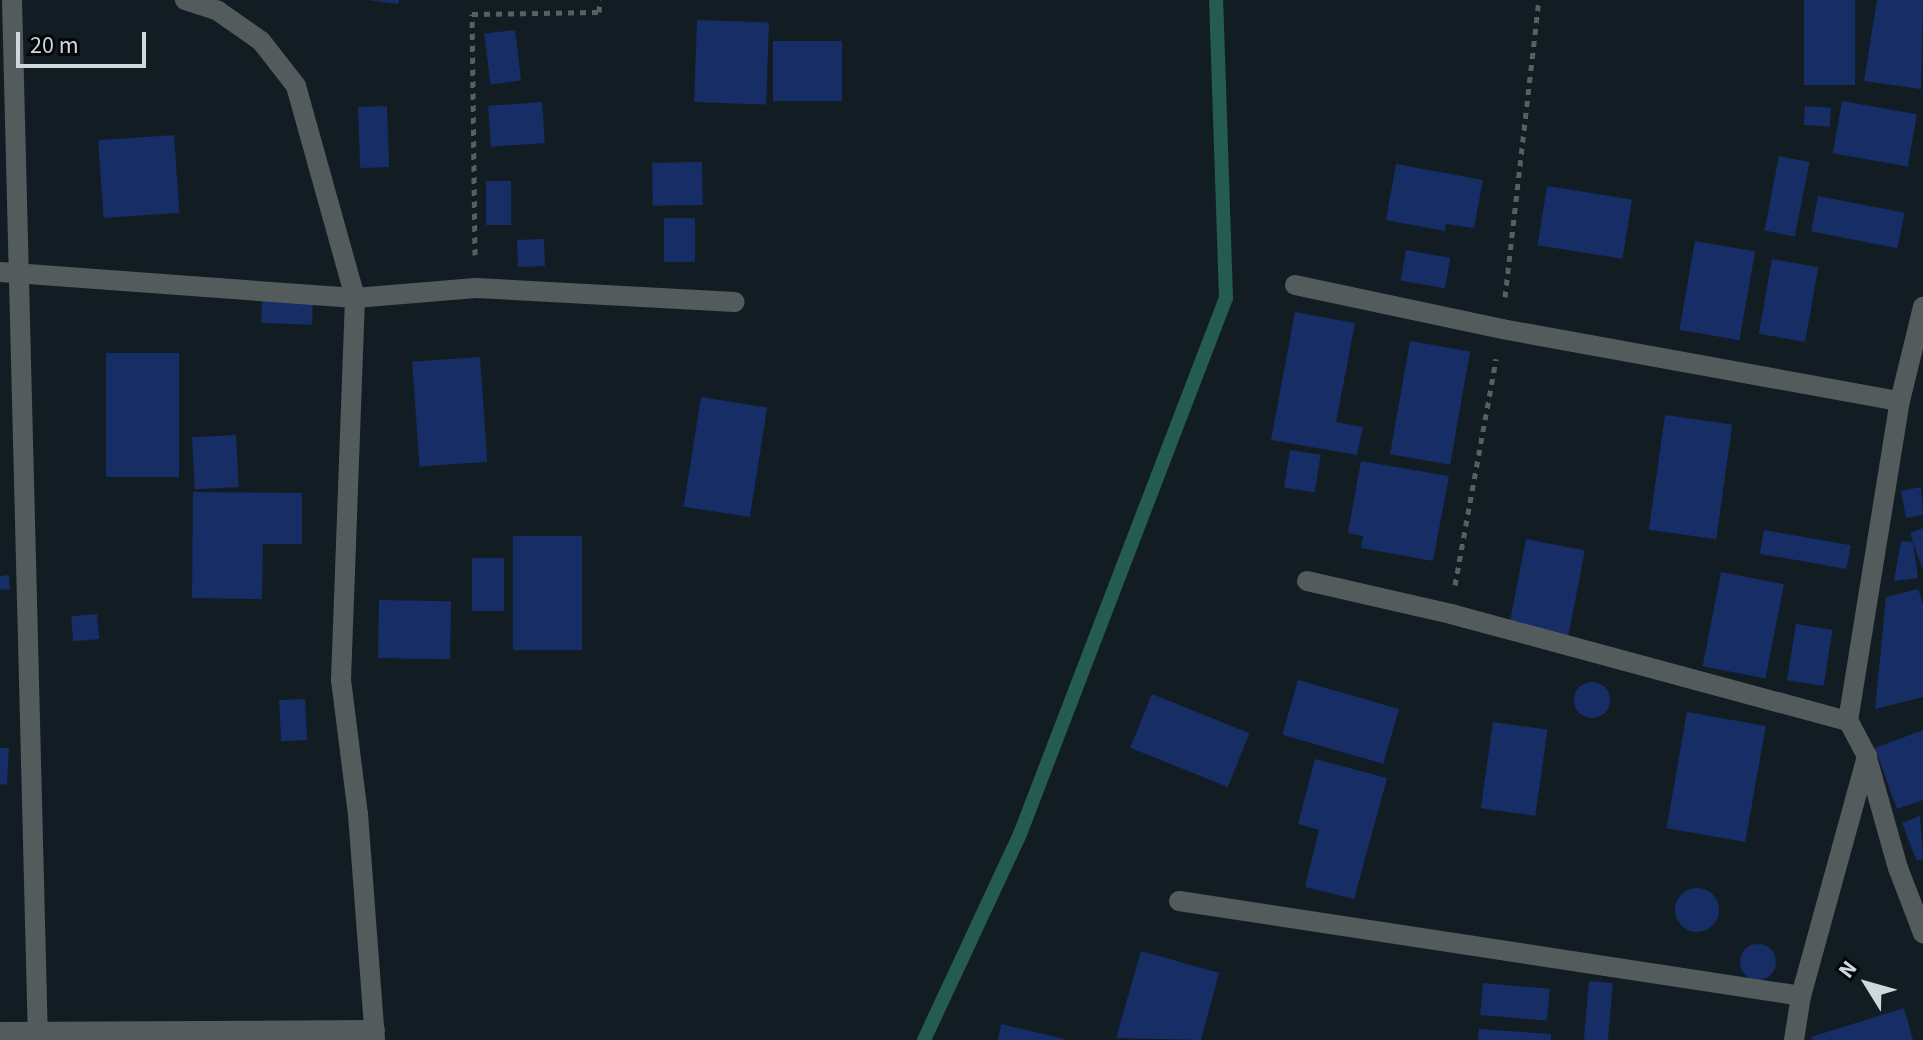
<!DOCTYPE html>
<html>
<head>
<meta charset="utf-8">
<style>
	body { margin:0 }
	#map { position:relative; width:1923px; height:1040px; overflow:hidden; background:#121d23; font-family:"Source Sans 3",sans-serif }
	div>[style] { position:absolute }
	.stream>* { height:14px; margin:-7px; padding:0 7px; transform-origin:7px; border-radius:7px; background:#245d50 }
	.building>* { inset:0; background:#172d66; transform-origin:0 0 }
	.round { border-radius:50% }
	.path>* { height:5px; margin-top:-2.5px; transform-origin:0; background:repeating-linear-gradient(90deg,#555f64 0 6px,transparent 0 12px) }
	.street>* { height:20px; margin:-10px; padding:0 10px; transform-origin:10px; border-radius:10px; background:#545b5c }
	span { translate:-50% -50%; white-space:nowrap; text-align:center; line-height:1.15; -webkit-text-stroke:6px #040709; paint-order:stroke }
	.north { position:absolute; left:1827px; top:944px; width:80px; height:80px; -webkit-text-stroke:6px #040709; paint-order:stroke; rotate:307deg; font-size:22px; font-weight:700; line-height:32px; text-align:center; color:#d1d8dd }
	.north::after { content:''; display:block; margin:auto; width:28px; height:36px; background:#d1d8dd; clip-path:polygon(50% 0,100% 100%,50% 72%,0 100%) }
	.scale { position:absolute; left:16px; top:32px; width:130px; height:36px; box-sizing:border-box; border:4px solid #d1d8dd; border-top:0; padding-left:10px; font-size:24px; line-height:28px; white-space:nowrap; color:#d1d8dd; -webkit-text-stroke:6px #040709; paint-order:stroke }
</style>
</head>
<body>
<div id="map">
	<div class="stream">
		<div style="left:924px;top:1040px;width:227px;rotate:-65deg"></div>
		<div style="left:1020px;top:834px;width:574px;rotate:-68.98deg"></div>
		<div style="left:1226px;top:298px;width:298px;rotate:-91.9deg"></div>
	</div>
	<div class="building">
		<div style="clip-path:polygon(367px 0,399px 0,398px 4px)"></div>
		<div style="left:1804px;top:0;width:51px;height:85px"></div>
		<div style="clip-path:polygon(1877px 0,1923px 0,1921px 89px,1864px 81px)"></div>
		<div style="left:697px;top:20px;width:72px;height:82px;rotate:2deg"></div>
		<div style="left:515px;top:30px;width:51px;height:31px;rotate:83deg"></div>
		<div style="left:773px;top:41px;width:69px;height:60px"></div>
		<div style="left:1842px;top:101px;width:76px;height:53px;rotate:10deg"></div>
		<div style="left:542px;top:102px;width:41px;height:54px;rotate:86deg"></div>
		<div style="left:387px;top:106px;width:61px;height:29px;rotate:88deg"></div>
		<div style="left:1805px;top:106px;width:26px;height:19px;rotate:4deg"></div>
		<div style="left:174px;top:135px;width:78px;height:76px;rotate:86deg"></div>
		<div style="left:1779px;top:156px;width:31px;height:76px;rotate:11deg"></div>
		<div style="left:702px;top:162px;width:43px;height:50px;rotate:89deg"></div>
		<div style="clip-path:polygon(1396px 164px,1483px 180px,1474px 228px,1446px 224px,1445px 231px,1386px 220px)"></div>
		<div style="left:486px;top:181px;width:25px;height:44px"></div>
		<div style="left:1547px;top:186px;width:86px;height:60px;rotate:9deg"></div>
		<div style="left:1818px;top:196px;width:88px;height:36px;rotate:11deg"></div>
		<div style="left:664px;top:218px;width:31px;height:44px"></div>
		<div style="left:544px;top:239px;width:27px;height:27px;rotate:88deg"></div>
		<div style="left:1695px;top:241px;width:61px;height:90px;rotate:10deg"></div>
		<div style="left:1406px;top:250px;width:45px;height:31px;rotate:10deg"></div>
		<div style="left:1772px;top:259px;width:47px;height:76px;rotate:10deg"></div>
		<div style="left:262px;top:298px;width:51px;height:25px;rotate:2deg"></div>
		<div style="clip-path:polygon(1295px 312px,1355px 323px,1336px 422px,1363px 427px,1357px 455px,1271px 440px)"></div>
		<div style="left:1410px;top:341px;width:61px;height:115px;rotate:10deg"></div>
		<div style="left:179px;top:353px;width:124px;height:73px;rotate:90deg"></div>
		<div style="left:480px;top:357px;width:105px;height:68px;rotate:86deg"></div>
		<div style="left:701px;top:397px;width:67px;height:111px;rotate:9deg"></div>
		<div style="left:1665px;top:415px;width:68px;height:116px;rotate:8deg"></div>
		<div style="left:236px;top:435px;width:52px;height:44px;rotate:87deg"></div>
		<div style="left:1290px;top:450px;width:31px;height:38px;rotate:9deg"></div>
		<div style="clip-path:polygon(1361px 461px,1449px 476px,1433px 561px,1361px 548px,1363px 536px,1348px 533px)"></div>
		<div style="clip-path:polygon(1921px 487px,1923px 515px,1906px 518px,1901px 491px)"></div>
		<div style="clip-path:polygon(193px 492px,302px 493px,302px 544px,263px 544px,262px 599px,192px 598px)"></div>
		<div style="clip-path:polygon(1923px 528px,1923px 568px,1922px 568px,1910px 533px)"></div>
		<div style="left:1764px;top:530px;width:88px;height:24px;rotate:10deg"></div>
		<div style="left:513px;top:536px;width:69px;height:114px"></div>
		<div style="left:1526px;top:539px;width:60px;height:87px;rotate:11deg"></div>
		<div style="clip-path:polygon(1901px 541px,1913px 542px,1918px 578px,1894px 581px)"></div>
		<div style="left:472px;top:558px;width:32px;height:53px"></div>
		<div style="left:1721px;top:572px;width:64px;height:96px;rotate:11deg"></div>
		<div style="clip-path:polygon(9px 575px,10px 589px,0 590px,0 576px)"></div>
		<div style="clip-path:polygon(1918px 589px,1923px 604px,1923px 697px,1875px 709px,1886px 597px)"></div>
		<div style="left:379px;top:600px;width:72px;height:58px;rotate:1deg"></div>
		<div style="left:97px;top:614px;width:25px;height:26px;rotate:85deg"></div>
		<div style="left:1796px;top:624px;width:37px;height:57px;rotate:9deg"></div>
		<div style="left:1298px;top:680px;width:105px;height:57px;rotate:16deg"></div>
		<div class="round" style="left:1574px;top:682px;width:36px;height:36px"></div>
		<div style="left:1152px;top:694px;width:105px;height:58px;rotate:22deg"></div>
		<div style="left:305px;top:699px;width:41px;height:26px;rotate:87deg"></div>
		<div style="left:1687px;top:712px;width:80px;height:118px;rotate:10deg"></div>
		<div style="left:1493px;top:722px;width:55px;height:87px;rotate:8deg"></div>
		<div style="clip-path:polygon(1923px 730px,1923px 800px,1897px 809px,1875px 748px)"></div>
		<div style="clip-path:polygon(0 748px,9px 748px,7px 785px,0 784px)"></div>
		<div style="clip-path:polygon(1315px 759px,1387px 778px,1354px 899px,1305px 887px,1319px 830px,1298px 824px)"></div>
		<div style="clip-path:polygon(1920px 816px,1923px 859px,1917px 861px,1902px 823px)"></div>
		<div class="round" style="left:1675px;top:888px;width:44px;height:44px"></div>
		<div class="round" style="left:1740px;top:944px;width:36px;height:36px"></div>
		<div style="clip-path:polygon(1141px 951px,1219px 973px,1201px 1040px,1116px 1038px)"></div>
		<div style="left:1589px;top:981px;width:24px;height:59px;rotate:5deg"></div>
		<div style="left:1483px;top:983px;width:67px;height:32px;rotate:5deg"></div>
		<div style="clip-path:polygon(1904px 1008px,1913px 1040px,1812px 1040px,1811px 1037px)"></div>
		<div style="clip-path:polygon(1001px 1024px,1064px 1039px,1064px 1040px,998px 1040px)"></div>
		<div style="clip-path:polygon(1479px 1029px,1551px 1034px,1551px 1040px,1478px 1040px)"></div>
	</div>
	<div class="path">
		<div style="left:475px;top:255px;width:241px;rotate:-90.7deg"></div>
		<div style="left:472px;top:14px;width:127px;rotate:-0.9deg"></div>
		<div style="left:599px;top:12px;width:12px;rotate:-85deg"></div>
		<div style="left:1505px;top:297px;width:299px;rotate:-83.5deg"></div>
		<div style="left:1455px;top:585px;width:230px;rotate:-79.7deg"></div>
	</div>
	<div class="street">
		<div style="left:12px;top:0;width:1040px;rotate:88.57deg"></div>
		<div style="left:185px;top:0;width:35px;rotate:18deg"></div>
		<div style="left:218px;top:11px;width:52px;rotate:34.9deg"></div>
		<div style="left:261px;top:41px;width:57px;rotate:52.1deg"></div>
		<div style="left:296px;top:86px;width:220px;rotate:74.4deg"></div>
		<div style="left:355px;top:298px;width:382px;rotate:92.1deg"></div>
		<div style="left:341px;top:680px;width:135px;rotate:82.8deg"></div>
		<div style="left:358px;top:814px;width:227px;rotate:85.7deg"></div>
		<div style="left:0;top:272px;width:356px;rotate:4.2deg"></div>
		<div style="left:355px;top:298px;width:121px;rotate:-4.7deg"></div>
		<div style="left:476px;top:288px;width:259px;rotate:3.1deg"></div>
		<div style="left:1295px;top:285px;width:212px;rotate:12deg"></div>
		<div style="left:1502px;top:329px;width:404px;rotate:10.3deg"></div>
		<div style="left:1307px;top:581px;width:148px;rotate:12.9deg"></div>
		<div style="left:1451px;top:614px;width:411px;rotate:15.1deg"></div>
		<div style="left:1867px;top:758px;width:114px;rotate:74.3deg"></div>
		<div style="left:1898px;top:868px;width:70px;rotate:69deg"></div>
		<div style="left:1179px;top:901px;width:629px;rotate:8.68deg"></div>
		<div style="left:0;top:1032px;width:375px;rotate:-0.3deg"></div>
		<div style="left:1794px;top:1040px;width:45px;rotate:-81deg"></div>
		<div style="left:1801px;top:996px;width:249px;rotate:-74.6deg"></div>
		<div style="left:1867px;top:756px;width:40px;rotate:-118deg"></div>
		<div style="left:1848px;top:721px;width:324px;rotate:-80.8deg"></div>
		<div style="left:1900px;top:401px;width:97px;rotate:-76.3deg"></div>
	</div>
	<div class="north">N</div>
	<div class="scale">20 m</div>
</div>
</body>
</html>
